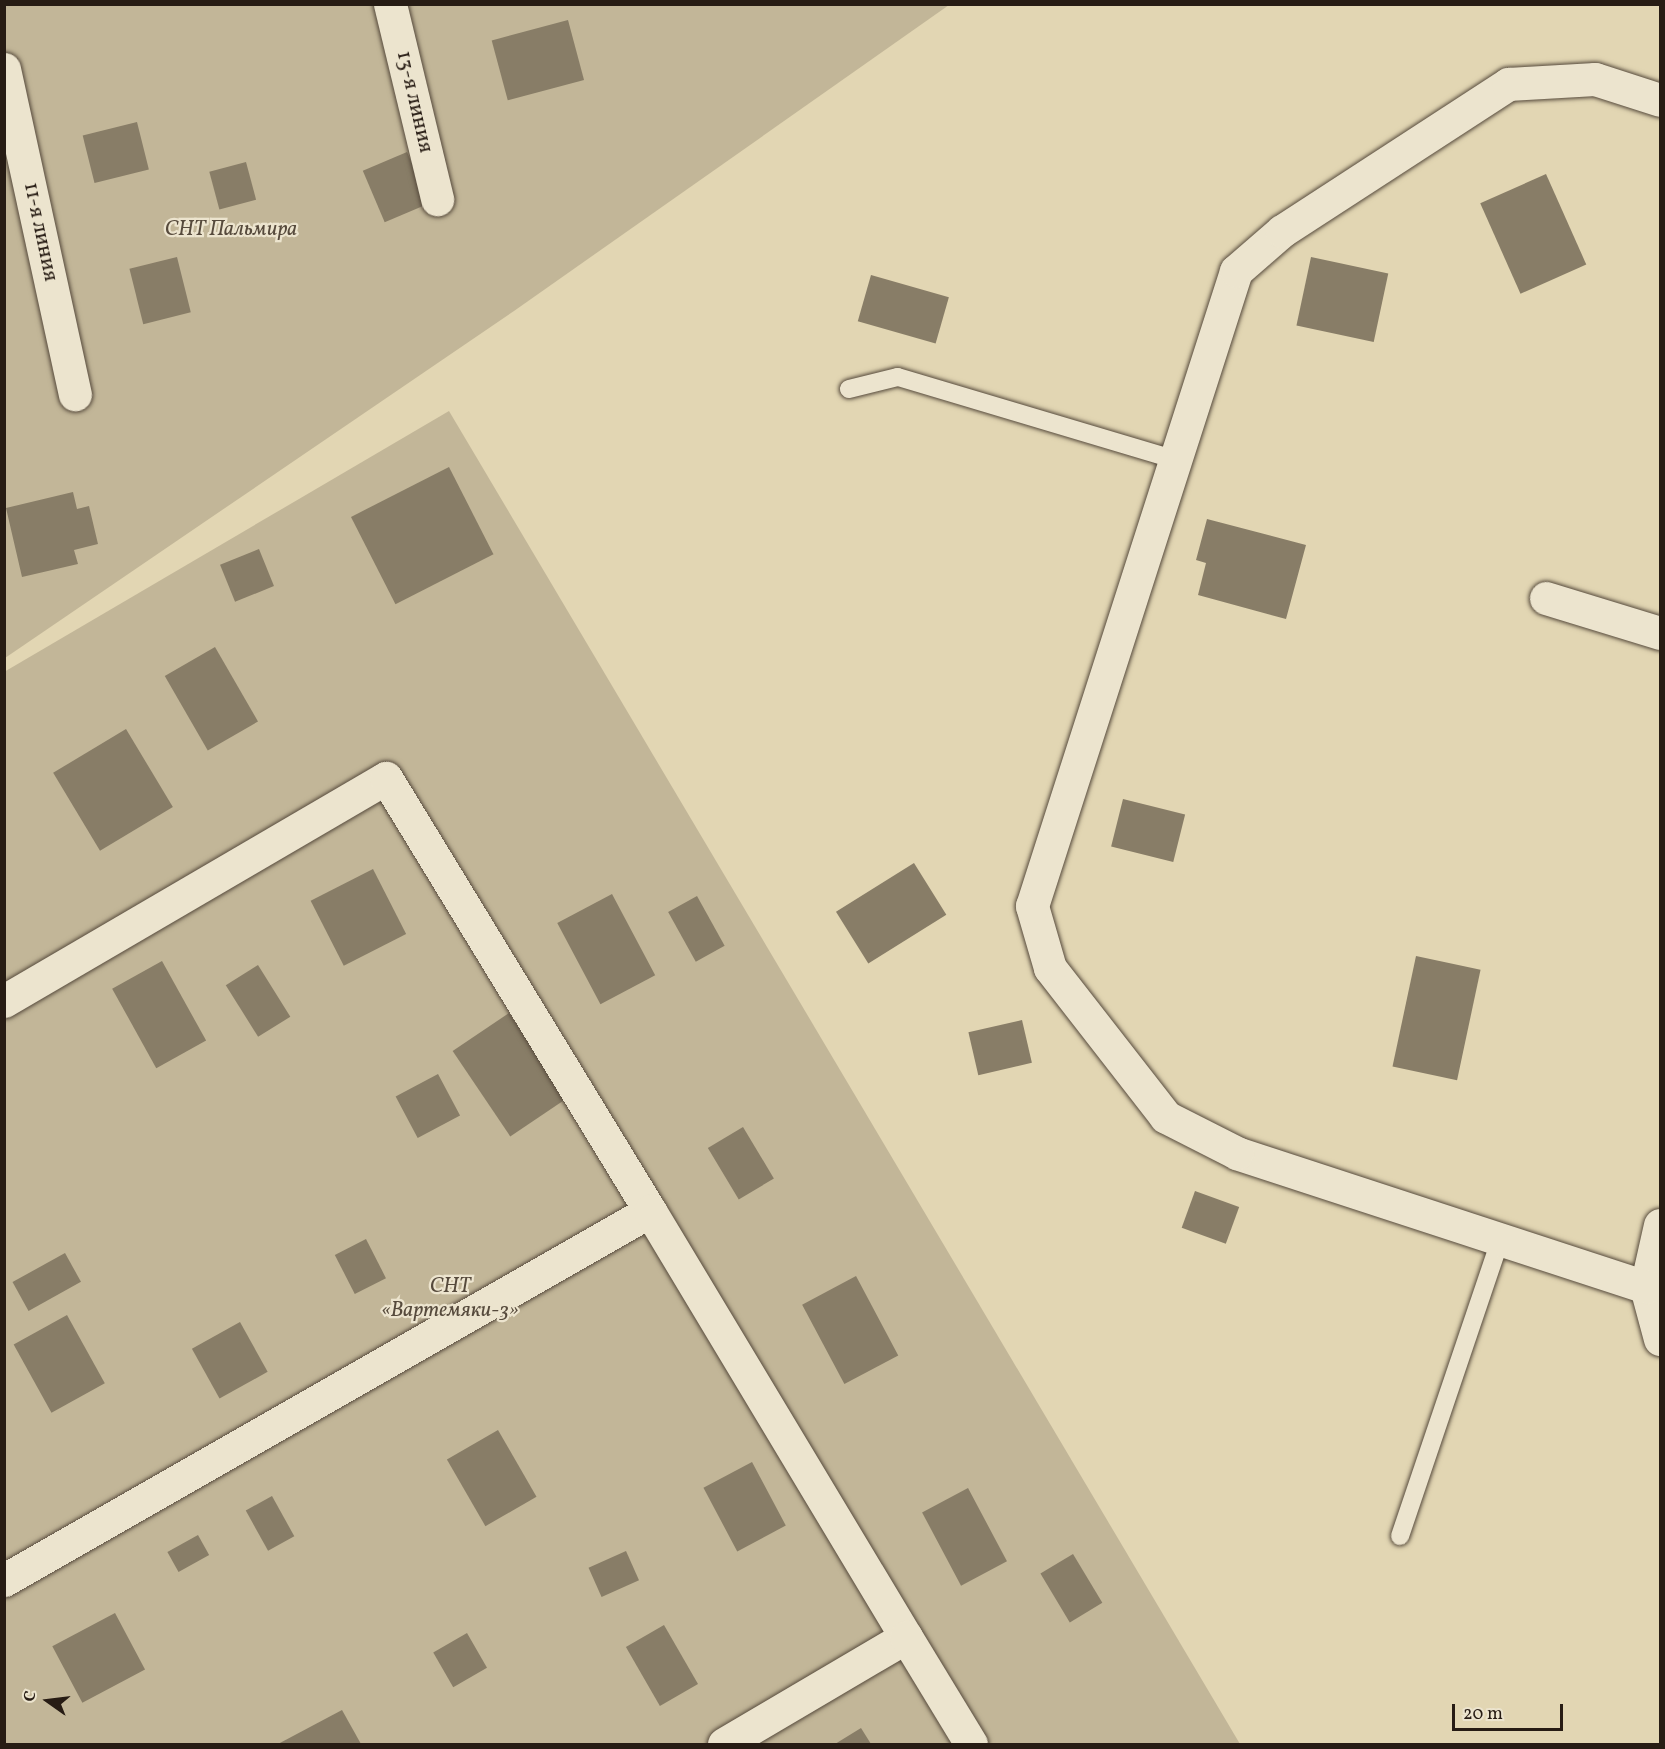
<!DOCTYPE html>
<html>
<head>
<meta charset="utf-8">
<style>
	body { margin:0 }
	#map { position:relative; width:1665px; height:1749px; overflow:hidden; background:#e2d6b3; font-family:Vollkorn,serif }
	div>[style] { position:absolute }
	.green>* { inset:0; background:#c2b698 }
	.building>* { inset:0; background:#887d67; transform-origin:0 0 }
	.roads { filter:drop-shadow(0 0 2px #564a3c) drop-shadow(0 0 2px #564a3c) }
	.lane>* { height:18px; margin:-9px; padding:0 9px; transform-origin:9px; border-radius:9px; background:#ece4ce }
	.street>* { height:33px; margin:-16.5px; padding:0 16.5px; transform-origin:16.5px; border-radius:16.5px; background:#ece4ce }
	span { translate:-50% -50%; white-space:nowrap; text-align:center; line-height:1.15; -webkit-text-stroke:4.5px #ece4ce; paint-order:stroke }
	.street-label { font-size:21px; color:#271c14 }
	.park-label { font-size:21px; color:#564a3c; font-style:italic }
	.frame { position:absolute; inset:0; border:6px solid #271c14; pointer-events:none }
	.north { position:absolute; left:18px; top:1671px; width:60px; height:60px; -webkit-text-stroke:4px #ece4ce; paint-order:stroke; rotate:284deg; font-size:16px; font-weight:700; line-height:24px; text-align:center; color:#271c14 }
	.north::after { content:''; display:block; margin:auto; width:21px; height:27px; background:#271c14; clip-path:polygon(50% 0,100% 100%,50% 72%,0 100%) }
	.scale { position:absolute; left:1452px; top:1704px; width:111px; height:27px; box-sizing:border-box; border:3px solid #271c14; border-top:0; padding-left:8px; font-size:18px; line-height:21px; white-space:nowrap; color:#271c14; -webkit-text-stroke:4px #ece4ce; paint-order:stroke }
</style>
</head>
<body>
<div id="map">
	<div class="green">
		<div style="clip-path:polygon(5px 5px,949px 5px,514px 311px,5px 658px)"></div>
		<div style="clip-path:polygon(449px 411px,1240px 1744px,5px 1744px,4px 672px)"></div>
	</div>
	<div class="building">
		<div style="left:568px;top:20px;width:62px;height:79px;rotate:75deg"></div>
		<div style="left:137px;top:122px;width:49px;height:56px;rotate:76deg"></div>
		<div style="left:407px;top:152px;width:56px;height:48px;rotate:67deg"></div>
		<div style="left:246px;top:162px;width:39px;height:38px;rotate:75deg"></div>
		<div style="left:1546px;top:174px;width:99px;height:72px;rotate:66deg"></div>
		<div style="left:177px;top:257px;width:57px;height:49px;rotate:76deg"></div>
		<div style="left:1311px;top:257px;width:79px;height:70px;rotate:12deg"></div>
		<div style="left:871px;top:275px;width:81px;height:48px;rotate:16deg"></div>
		<div style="left:449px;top:467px;width:98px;height:110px;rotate:63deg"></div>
		<div style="clip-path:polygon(73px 492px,77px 509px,89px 506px,98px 544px,74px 550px,78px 564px,22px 577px,6px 508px)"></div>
		<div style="clip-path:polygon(1207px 519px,1306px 545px,1286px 619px,1198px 595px,1206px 563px,1196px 560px)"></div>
		<div style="left:259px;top:549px;width:40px;height:42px;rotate:68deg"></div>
		<div style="left:215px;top:647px;width:86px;height:58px;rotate:60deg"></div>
		<div style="left:126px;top:729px;width:91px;height:85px;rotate:59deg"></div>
		<div style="left:1123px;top:799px;width:64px;height:49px;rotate:14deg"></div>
		<div style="left:914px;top:863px;width:61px;height:92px;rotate:58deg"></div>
		<div style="left:373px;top:869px;width:73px;height:70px;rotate:63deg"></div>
		<div style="left:612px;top:894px;width:92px;height:62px;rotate:62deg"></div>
		<div style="left:697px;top:896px;width:57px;height:33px;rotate:61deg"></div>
		<div style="left:1416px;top:956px;width:66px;height:113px;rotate:12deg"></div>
		<div style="left:162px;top:961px;width:91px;height:57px;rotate:61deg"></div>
		<div style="left:258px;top:965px;width:61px;height:38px;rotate:58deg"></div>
		<div style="left:509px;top:1013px;width:103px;height:68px;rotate:56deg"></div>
		<div style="left:1022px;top:1020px;width:44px;height:55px;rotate:77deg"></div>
		<div style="left:438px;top:1074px;width:47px;height:48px;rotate:62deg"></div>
		<div style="left:743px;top:1127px;width:60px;height:41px;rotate:59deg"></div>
		<div style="left:1195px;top:1191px;width:47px;height:39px;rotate:20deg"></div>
		<div style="left:366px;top:1239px;width:44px;height:35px;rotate:63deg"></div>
		<div style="left:65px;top:1253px;width:33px;height:60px;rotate:61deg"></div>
		<div style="left:856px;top:1276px;width:90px;height:61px;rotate:62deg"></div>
		<div style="left:67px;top:1315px;width:78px;height:61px;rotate:61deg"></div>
		<div style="left:240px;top:1322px;width:57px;height:55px;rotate:61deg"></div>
		<div style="left:498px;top:1430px;width:77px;height:59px;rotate:60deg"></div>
		<div style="left:752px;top:1462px;width:72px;height:55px;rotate:62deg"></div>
		<div style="left:968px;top:1488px;width:83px;height:52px;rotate:62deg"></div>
		<div style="left:272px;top:1496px;width:46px;height:30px;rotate:61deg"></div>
		<div style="left:198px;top:1535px;width:23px;height:35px;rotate:61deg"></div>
		<div style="left:626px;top:1551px;width:32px;height:41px;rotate:66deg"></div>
		<div style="left:1073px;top:1554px;width:57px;height:38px;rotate:59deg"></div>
		<div style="left:115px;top:1613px;width:64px;height:71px;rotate:62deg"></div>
		<div style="left:664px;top:1625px;width:68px;height:44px;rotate:60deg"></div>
		<div style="left:467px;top:1633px;width:40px;height:39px;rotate:60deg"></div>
		<div style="clip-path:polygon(342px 1710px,361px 1744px,278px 1744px)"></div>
		<div style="clip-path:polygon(861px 1728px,871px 1744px,835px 1744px)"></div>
	</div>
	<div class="roads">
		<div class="lane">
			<div style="left:849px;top:389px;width:50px;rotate:-13.8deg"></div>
			<div style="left:898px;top:377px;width:290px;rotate:16.6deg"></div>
			<div style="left:1400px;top:1536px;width:315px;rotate:-71.3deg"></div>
		</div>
		<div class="street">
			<div style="left:390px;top:4px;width:201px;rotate:76.4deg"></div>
			<div style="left:4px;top:69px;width:333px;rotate:77.7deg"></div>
			<div style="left:1546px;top:598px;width:119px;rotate:17.1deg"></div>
			<div style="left:4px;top:1001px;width:442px;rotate:-30.3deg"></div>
			<div style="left:386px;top:778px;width:507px;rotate:58.63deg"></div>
			<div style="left:650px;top:1211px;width:744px;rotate:150.26deg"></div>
			<div style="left:650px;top:1211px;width:497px;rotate:59deg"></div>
			<div style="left:1660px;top:1225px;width:64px;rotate:102.7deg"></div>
			<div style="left:1646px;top:1287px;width:54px;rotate:74.9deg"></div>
			<div style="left:1646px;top:1287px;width:430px;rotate:-161.9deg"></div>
			<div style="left:1237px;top:1153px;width:80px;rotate:-153.1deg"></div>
			<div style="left:1166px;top:1117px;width:189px;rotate:-127.9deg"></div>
			<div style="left:1050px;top:968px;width:65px;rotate:-106.2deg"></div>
			<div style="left:1032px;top:906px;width:667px;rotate:-72.19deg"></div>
			<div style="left:1236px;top:271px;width:61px;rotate:-41deg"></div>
			<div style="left:1282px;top:231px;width:270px;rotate:-33deg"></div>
			<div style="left:1508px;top:84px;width:87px;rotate:-3.3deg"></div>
			<div style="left:1595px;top:79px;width:68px;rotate:17.9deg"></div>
			<div style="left:724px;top:1744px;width:211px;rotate:-30.5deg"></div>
			<div style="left:906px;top:1637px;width:125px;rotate:58.7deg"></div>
		</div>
	</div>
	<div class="street-label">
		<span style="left:414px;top:102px;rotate:77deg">13-я линия</span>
		<span style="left:40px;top:232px;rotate:78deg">11-я линия</span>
	</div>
	<div class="park-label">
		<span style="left:231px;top:230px">СНТ Пальмира</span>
		<span style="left:450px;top:1299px">СНТ<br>«Вартемяки-3»</span>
	</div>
	<div class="frame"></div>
	<div class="north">С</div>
	<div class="scale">20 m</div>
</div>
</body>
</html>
